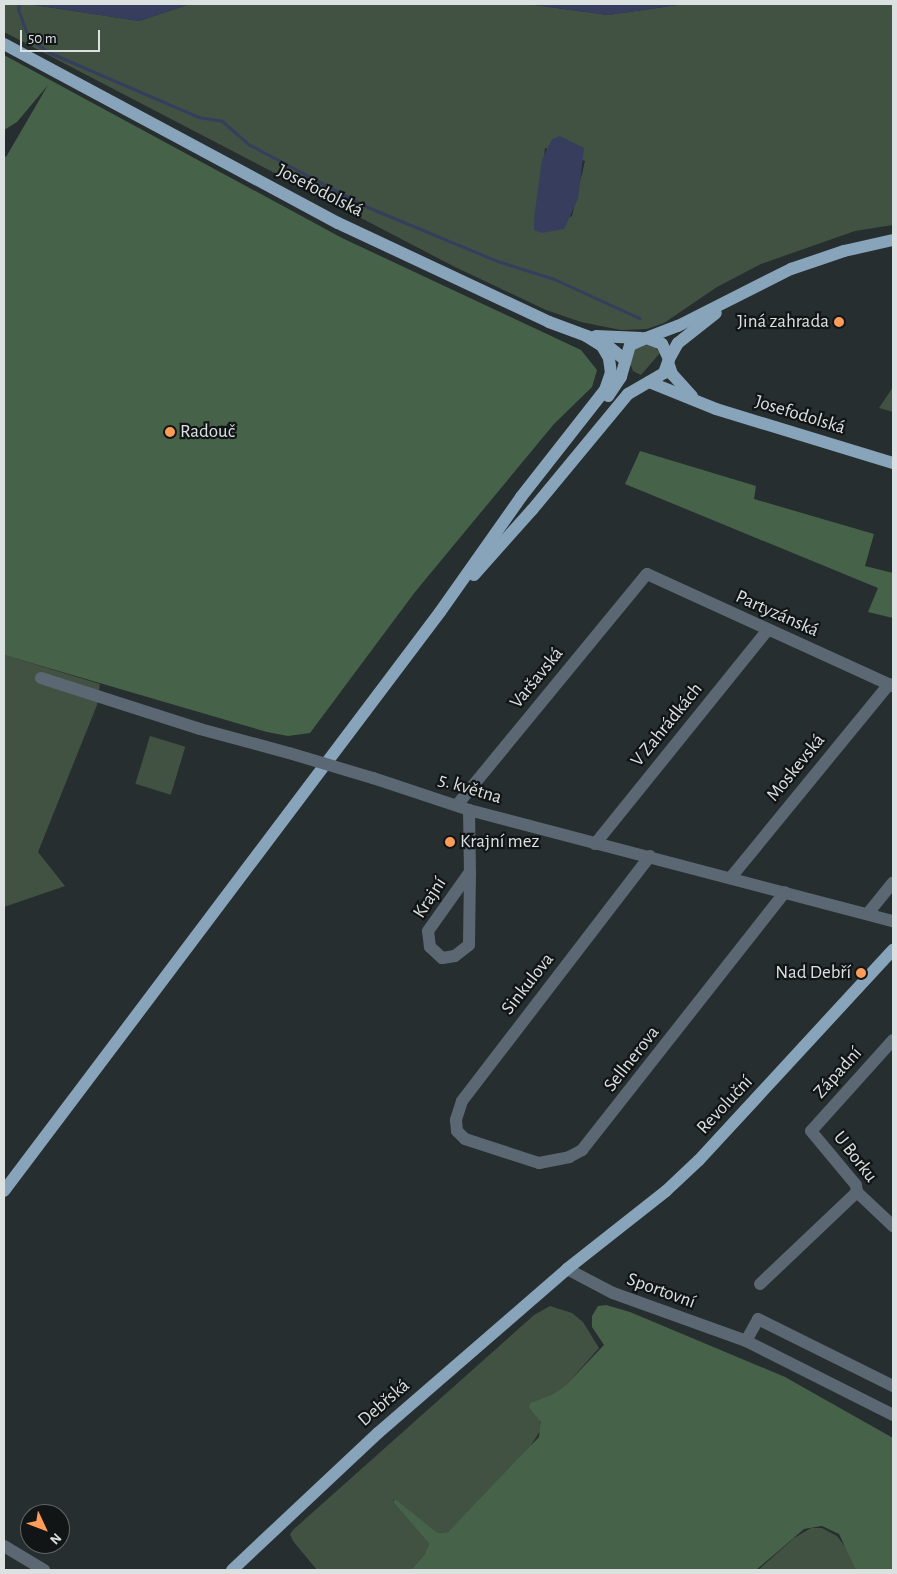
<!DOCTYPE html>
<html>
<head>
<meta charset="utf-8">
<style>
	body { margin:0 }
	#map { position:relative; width:897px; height:1574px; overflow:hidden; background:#262e2f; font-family:"Alegreya Sans",sans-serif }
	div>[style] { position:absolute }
	.green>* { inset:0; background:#415242; transform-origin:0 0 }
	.forest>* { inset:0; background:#46634a }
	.water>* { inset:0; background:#373e5d }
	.stream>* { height:3px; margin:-1.5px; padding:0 1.5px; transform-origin:1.5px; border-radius:1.5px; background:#373e5d }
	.minor>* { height:12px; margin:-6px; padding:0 6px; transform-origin:6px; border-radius:6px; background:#5b6873 }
	.major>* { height:12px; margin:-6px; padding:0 6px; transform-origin:6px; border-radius:6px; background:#87a4ba }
	.minor-bridge>* { height:12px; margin:-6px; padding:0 6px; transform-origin:6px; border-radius:6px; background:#5b6873 }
	.dots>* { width:14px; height:14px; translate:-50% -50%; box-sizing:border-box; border:2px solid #121516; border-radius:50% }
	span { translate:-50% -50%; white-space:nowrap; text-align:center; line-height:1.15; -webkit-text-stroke:4.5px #121516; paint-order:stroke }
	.street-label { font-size:19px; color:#dbe0e1 }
	.poi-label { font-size:19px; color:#dbe0e1 }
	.right { translate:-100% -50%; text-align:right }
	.left { translate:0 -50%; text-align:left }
	.frame { position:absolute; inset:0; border:5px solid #dbe0e1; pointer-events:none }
	.north { position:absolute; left:20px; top:1504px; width:50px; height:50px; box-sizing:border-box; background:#121516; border:1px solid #626667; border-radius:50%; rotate:133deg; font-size:14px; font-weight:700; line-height:20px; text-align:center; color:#dbe0e1 }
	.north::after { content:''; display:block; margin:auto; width:18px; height:22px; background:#fe9c58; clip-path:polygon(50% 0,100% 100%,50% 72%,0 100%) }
	.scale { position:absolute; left:20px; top:30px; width:80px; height:22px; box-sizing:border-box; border:2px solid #dbe0e1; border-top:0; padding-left:6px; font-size:15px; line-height:18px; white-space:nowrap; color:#dbe0e1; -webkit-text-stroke:4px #121516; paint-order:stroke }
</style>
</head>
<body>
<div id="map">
	<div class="green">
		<div style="clip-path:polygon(evenodd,4px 4px,28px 4px,139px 21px,190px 4px,527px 4px,608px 15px,684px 4px,893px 4px,893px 225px,855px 231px,761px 264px,717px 287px,664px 323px,647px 329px,621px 330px,581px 322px,546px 310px,455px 267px,4px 32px,4px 4px,545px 148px,585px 161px,572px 216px,534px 230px,545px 148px)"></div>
		<div style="clip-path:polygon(645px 344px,654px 346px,660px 353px,641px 375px,633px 371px,630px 363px,633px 350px)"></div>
		<div style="clip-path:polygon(893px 387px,893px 412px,879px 408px)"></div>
		<div style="clip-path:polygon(4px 655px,100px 684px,97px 705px,38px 852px,65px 886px,4px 907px)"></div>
		<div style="left:150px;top:736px;width:37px;height:50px;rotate:17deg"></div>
		<div style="clip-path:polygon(550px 1306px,572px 1313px,583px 1322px,599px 1348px,567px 1384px,553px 1394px,533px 1402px,529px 1408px,540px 1420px,542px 1428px,526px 1453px,448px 1532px,438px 1533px,394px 1499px,393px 1502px,429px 1544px,424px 1555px,411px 1570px,317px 1570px,293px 1541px,290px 1534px,294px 1529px,534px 1315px)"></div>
		<div style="clip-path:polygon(811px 1528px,822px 1528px,837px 1536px,850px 1553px,856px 1570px,758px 1570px,794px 1538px)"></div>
	</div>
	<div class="forest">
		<div style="clip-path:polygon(4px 55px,342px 238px,581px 350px,597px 370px,592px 387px,554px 424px,415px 592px,310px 733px,288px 736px,267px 732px,4px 655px,4px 155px,6px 157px,48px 85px,17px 122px,4px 130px)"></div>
		<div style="clip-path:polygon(640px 451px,756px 486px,754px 499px,874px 534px,865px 566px,893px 573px,893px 618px,868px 612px,878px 588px,625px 484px)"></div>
		<div style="clip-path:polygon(606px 1305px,630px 1312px,785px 1377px,893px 1438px,893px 1570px,856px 1570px,839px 1534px,822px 1526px,804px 1529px,756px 1570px,411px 1570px,424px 1555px,429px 1544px,393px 1502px,395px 1499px,438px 1533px,448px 1532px,539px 1437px,541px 1422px,529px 1408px,530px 1403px,553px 1394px,567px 1384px,604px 1345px,592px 1327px,592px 1316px,598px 1306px)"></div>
	</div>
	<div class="water">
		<div style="clip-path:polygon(28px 4px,190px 4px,139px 21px)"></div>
		<div style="clip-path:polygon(527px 4px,684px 4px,608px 15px)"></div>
		<div style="clip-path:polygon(560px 136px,584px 148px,578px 199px,564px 229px,542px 233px,534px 230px,534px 219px,542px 159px,552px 139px)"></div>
	</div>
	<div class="stream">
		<div style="left:19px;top:4px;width:5px;rotate:101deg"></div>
		<div style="left:18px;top:9px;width:30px;rotate:70deg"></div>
		<div style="left:28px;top:37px;width:25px;rotate:37deg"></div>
		<div style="left:48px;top:52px;width:163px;rotate:23.4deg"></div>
		<div style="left:198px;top:117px;width:24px;rotate:9deg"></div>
		<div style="left:222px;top:121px;width:37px;rotate:41deg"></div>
		<div style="left:250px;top:145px;width:130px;rotate:27.9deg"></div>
		<div style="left:365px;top:206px;width:143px;rotate:22.6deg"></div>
		<div style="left:497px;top:261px;width:60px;rotate:17.5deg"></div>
		<div style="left:554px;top:279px;width:94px;rotate:24.6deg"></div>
	</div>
	<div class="minor">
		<div style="left:41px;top:678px;width:167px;rotate:17.8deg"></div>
		<div style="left:200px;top:729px;width:92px;rotate:15.1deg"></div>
		<div style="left:373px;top:778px;width:101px;rotate:18.4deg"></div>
		<div style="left:469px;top:810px;width:438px;rotate:14.7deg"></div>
		<div style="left:457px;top:805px;width:299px;rotate:-50.6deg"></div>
		<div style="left:647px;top:574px;width:270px;rotate:24.5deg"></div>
		<div style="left:469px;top:810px;width:62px;rotate:89.1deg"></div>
		<div style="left:470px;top:872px;width:73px;rotate:90.8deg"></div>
		<div style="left:469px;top:945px;width:18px;rotate:142deg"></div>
		<div style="left:455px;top:956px;width:13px;rotate:171deg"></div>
		<div style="left:442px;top:958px;width:16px;rotate:-137deg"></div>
		<div style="left:430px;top:947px;width:16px;rotate:-97deg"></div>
		<div style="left:428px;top:931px;width:72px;rotate:-54.6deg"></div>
		<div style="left:595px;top:844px;width:274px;rotate:-51.1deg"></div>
		<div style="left:650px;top:856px;width:309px;rotate:127.5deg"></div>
		<div style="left:462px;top:1101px;width:20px;rotate:108deg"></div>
		<div style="left:456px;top:1120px;width:11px;rotate:85deg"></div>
		<div style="left:457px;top:1131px;width:11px;rotate:45deg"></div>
		<div style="left:465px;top:1139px;width:78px;rotate:18deg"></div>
		<div style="left:539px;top:1163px;width:31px;rotate:-11deg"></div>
		<div style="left:569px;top:1157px;width:15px;rotate:-28deg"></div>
		<div style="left:582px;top:1150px;width:328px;rotate:-51.8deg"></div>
		<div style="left:732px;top:876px;width:248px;rotate:-50.7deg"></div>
		<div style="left:869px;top:912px;width:38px;rotate:-51deg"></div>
		<div style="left:893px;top:1040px;width:122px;rotate:132deg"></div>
		<div style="left:811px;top:1131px;width:70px;rotate:50.2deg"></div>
		<div style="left:856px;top:1185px;width:7px;rotate:82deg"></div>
		<div style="left:857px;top:1192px;width:50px;rotate:43.4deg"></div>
		<div style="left:567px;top:1269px;width:52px;rotate:27.6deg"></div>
		<div style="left:613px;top:1293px;width:141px;rotate:19.8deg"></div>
		<div style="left:746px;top:1341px;width:165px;rotate:26.7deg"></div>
		<div style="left:760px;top:1284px;width:134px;rotate:-43.5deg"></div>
		<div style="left:746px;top:1341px;width:25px;rotate:-61deg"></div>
		<div style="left:758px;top:1319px;width:151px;rotate:26.4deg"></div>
		<div style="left:4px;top:1546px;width:47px;rotate:31deg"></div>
	</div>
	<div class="major">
		<div style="left:4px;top:44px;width:379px;rotate:28.2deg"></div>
		<div style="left:338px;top:223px;width:233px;rotate:25.1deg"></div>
		<div style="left:549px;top:322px;width:58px;rotate:20.3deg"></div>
		<div style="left:603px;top:342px;width:27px;rotate:39deg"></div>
		<div style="left:596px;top:336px;width:45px;rotate:2.5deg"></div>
		<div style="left:646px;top:338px;width:34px;rotate:-21deg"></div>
		<div style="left:678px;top:326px;width:127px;rotate:-26.8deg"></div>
		<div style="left:791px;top:269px;width:56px;rotate:-18.8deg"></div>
		<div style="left:844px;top:251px;width:50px;rotate:-12.7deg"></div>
		<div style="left:669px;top:359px;width:18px;rotate:-61deg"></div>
		<div style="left:678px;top:343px;width:48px;rotate:-38.3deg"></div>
		<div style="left:668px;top:362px;width:13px;rotate:72deg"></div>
		<div style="left:672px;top:374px;width:30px;rotate:48deg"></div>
		<div style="left:649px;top:382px;width:72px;rotate:21.9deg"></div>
		<div style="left:716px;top:409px;width:185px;rotate:17deg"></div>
		<div style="left:474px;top:575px;width:87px;rotate:-48.3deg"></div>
		<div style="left:532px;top:510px;width:151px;rotate:-50.4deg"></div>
		<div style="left:628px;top:394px;width:42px;rotate:-30.3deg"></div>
		<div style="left:664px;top:373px;width:15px;rotate:-70deg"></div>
		<div style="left:669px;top:359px;width:17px;rotate:-115deg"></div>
		<div style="left:662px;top:344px;width:17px;rotate:-159deg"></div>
		<div style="left:646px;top:338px;width:17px;rotate:156deg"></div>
		<div style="left:630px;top:345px;width:33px;rotate:106deg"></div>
		<div style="left:621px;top:377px;width:23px;rotate:124deg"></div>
		<div style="left:4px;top:1191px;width:725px;rotate:-53.02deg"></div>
		<div style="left:440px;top:612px;width:141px;rotate:-54.8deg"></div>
		<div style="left:521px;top:497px;width:136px;rotate:-51.9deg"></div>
		<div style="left:605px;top:390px;width:18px;rotate:-71deg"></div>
		<div style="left:611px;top:373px;width:15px;rotate:-98deg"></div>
		<div style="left:609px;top:358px;width:14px;rotate:-120deg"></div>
		<div style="left:602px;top:346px;width:19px;rotate:-148deg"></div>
		<div style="left:232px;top:1570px;width:200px;rotate:-43.2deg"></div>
		<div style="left:378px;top:1433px;width:250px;rotate:-40.9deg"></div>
		<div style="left:567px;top:1269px;width:126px;rotate:-38.2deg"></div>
		<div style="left:666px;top:1191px;width:45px;rotate:-43.2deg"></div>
		<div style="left:699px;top:1160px;width:286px;rotate:-47.3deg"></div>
	</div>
	<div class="minor-bridge">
		<div style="left:289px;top:753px;width:88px;rotate:16.6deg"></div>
	</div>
	<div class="dots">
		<div style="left:839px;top:322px;background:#fe9c58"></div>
		<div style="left:170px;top:432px;background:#fe9c58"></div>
		<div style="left:450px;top:842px;background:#fe9c58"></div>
		<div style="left:861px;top:973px;background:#fe9c58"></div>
	</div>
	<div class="street-label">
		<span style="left:320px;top:191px;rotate:27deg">Josefodolská</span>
		<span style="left:800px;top:415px;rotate:17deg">Josefodolská</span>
		<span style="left:777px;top:614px;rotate:24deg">Partyzánská</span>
		<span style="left:537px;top:678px;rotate:-51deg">Varšavská</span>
		<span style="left:667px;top:725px;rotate:-51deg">V Zahrádkách</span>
		<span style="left:796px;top:768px;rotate:-51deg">Moskevská</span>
		<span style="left:470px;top:789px;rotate:17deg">5. května</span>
		<span style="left:430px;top:898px;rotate:-57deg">Krajní</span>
		<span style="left:528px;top:984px;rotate:-52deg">Sinkulova</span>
		<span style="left:632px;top:1059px;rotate:-52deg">Sellnerova</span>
		<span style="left:838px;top:1073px;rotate:-48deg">Západní</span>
		<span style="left:725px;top:1105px;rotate:-47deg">Revoluční</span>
		<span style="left:855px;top:1157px;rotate:52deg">U Borku</span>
		<span style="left:661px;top:1291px;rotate:20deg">Sportovní</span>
		<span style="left:384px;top:1403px;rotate:-41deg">Debřská</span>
	</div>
	<div class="poi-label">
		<span class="right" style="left:829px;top:322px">Jiná zahrada</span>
		<span class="left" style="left:180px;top:432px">Radouč</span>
		<span class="left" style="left:460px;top:842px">Krajní mez</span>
		<span class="right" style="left:851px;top:973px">Nad Debří</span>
	</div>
	<div class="frame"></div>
	<div class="north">N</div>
	<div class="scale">50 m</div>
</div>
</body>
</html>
